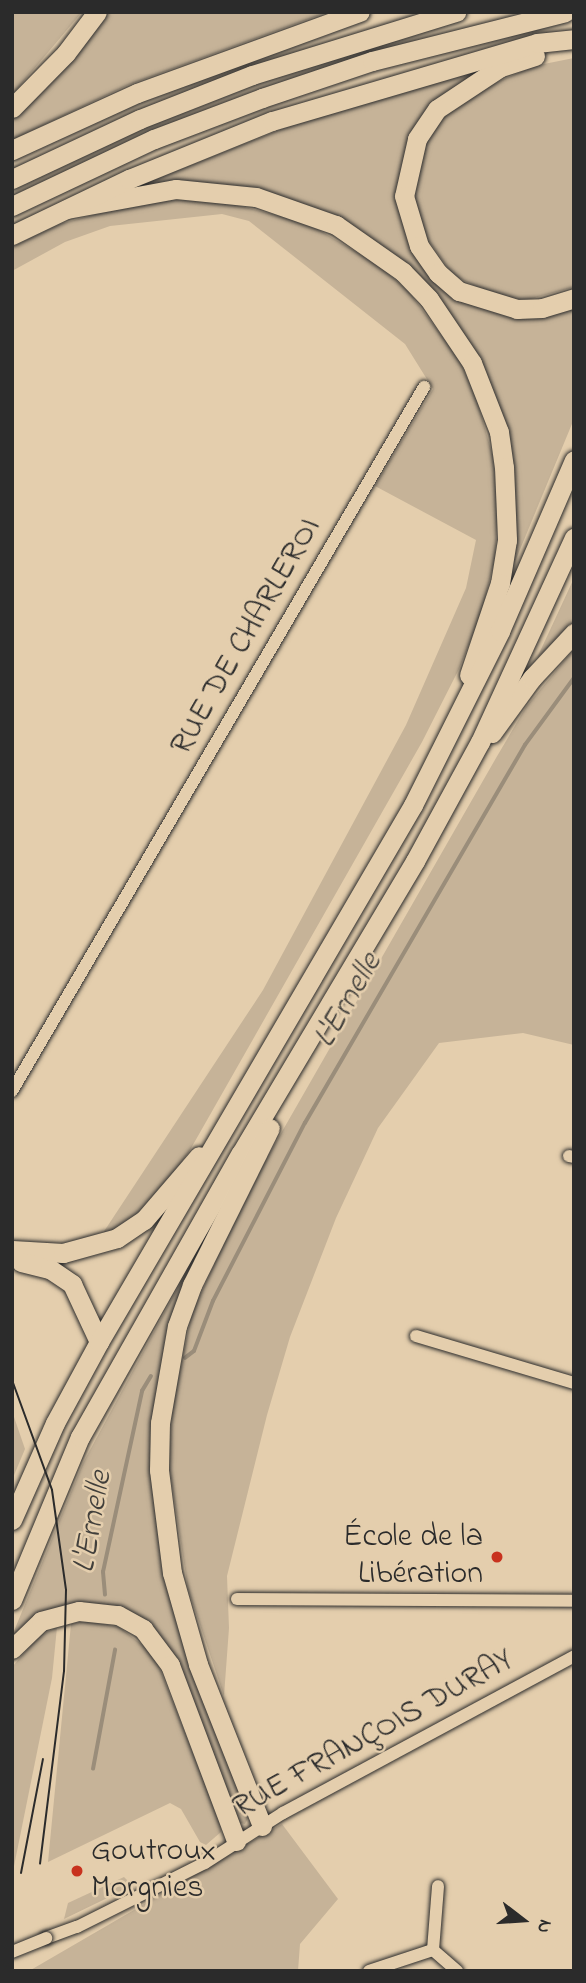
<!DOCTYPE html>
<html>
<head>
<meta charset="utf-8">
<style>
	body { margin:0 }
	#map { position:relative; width:586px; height:1983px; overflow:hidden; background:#e4cead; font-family:"Indie Flower",sans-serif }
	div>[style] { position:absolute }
	.green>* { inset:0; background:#c6b398 }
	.stream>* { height:3.5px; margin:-1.75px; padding:0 1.75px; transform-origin:1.75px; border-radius:1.75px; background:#9a8d7a }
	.roads { filter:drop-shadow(0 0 2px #2b2b2b) drop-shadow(0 0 2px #2b2b2b) }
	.minor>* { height:12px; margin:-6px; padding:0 6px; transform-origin:6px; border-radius:6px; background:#e4cead }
	.highway>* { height:19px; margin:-9.5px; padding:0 9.5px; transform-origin:9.5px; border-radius:9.5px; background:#e4cead }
	.tram>* { height:2px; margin:-1px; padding:0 1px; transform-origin:1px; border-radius:1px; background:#2b2b2b }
	.bridges { filter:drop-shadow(0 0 2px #2b2b2b) drop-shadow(0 0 2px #2b2b2b) }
	.minor-bridge>* { height:12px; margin:-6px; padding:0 6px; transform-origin:6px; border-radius:6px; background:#e4cead }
	.dots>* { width:19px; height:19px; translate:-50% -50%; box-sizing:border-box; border:4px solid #e4cead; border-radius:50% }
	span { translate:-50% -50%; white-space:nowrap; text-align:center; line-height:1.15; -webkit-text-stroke:5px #e4cead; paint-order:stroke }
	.street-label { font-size:32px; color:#2b2b2b }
	.poi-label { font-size:32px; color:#2b2b2b }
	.right { translate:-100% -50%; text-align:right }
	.left { translate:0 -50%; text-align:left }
	.water-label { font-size:33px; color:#413f3b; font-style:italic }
	.frame { position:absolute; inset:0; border:14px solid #2b2b2b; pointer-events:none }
	.north { position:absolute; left:488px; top:1885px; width:70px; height:70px; -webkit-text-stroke:5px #e4cead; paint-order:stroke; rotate:107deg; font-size:19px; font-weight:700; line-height:28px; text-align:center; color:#2b2b2b }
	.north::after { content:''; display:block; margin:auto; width:24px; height:32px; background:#2b2b2b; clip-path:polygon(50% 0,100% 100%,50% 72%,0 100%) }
</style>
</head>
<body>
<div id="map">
	<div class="green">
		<div style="clip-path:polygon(12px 12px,82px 12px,12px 95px)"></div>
		<div style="clip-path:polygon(106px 12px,328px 12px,128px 85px,12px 140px,12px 120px,82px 45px)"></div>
		<div style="clip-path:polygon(574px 58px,574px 287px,527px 300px,495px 296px,453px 275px,424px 234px,415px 206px,416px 175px,426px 143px,444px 117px,473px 93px,534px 66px)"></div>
		<div style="clip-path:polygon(481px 69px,441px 97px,399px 181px,453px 295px,508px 316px,574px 304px,574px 419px,509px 576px,516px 517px,514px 473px,506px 431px,476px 355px,430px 289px,264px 192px,223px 184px,139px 186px,287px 127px)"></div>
		<div style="clip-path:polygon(179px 200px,228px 203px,307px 223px,380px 266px,409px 292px,459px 359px,477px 400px,493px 457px,498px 510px,495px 558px,481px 615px,459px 669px,422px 742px,190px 1150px,162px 1190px,125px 1225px,99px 1239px,263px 990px,406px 725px,466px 588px,476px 540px,375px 486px,433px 389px,405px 344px,249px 221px,222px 214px,110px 226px,65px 242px,12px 271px,12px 247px,60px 224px,141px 202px)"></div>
		<div style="clip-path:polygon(574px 578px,574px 623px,537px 658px)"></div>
		<div style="clip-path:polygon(574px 649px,574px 1045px,523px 1033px,439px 1043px,378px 1128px,336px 1218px,290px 1337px,267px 1415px,227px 1576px,229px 1628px,224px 1696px,188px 1589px,169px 1465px,172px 1408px,192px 1313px,248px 1191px,496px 758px,526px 707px)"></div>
		<div style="clip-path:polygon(195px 1256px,153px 1480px,249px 1816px,245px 1824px,236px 1822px,185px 1685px,112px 1608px,12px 1636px,83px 1463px)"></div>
		<div style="clip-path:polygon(14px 1417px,25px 1449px,12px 1480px,12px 1421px)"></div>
		<div style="clip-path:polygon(86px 1621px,119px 1627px,154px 1654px,221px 1825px,221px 1832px,206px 1845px,200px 1842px,181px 1809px,170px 1803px,48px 1862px,71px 1624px)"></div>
		<div style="clip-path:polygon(57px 1627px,52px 1678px,12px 1876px,12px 1667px,39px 1636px)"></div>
		<div style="clip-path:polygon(282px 1824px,338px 1899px,300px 1944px,298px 1971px,29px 1971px)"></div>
		<div style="clip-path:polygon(124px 1877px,132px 1885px,128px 1888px,64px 1919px,68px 1903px)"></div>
	</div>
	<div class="stream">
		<div style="left:185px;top:1358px;width:11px;rotate:-38deg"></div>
		<div style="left:194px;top:1351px;width:53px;rotate:-69.2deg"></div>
		<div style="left:213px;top:1301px;width:200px;rotate:-62.7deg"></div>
		<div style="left:305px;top:1123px;width:437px;rotate:-59.8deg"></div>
		<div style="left:525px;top:745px;width:83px;rotate:-53.8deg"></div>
		<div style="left:105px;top:1595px;width:23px;rotate:-95deg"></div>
		<div style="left:103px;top:1572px;width:185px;rotate:-77.8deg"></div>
		<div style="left:142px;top:1391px;width:17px;rotate:-59deg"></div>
		<div style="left:93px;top:1769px;width:121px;rotate:-79.5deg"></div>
	</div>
	<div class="roads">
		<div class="minor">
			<div style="left:12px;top:1091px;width:816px;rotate:-59.66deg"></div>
			<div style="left:569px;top:1156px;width:5px;rotate:11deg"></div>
			<div style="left:416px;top:1336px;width:165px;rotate:16.6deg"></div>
			<div style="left:237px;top:1599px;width:337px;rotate:0.3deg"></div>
			<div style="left:46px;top:1938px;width:33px;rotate:-20deg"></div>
			<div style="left:77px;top:1927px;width:143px;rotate:-26.6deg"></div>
			<div style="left:205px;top:1863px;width:93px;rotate:-32.7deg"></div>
			<div style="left:283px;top:1813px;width:331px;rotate:-28.3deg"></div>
			<div style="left:433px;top:1950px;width:64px;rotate:-85.5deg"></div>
			<div style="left:369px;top:1971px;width:67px;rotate:-18.2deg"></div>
			<div style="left:433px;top:1950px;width:32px;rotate:41deg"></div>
		</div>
		<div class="highway">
			<div style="left:535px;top:56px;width:38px;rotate:162deg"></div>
			<div style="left:499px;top:68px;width:74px;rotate:146.5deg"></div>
			<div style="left:437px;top:109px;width:36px;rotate:124deg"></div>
			<div style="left:417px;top:139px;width:58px;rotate:102.8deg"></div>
			<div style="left:404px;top:196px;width:52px;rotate:73.3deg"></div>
			<div style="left:419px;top:246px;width:33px;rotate:55deg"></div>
			<div style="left:438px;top:273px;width:28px;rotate:41deg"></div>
			<div style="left:459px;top:291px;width:61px;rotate:17.2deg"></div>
			<div style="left:517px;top:309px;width:25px;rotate:-2deg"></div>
			<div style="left:542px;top:308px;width:34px;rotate:-17deg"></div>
			<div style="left:12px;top:108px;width:77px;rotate:-45.5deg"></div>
			<div style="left:66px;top:53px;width:51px;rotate:-52.9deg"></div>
			<div style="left:12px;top:150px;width:137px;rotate:-24.5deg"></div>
			<div style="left:137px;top:93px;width:237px;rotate:-20deg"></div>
			<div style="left:12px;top:179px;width:141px;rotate:-25.1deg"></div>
			<div style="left:140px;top:119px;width:120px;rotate:-21.4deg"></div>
			<div style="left:252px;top:75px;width:214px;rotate:-17.2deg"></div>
			<div style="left:12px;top:206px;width:157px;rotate:-25.3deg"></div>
			<div style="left:154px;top:139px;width:116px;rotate:-20.8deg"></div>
			<div style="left:262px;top:98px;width:116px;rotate:-18.6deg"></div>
			<div style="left:372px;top:61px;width:199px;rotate:-14.2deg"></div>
			<div style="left:67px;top:209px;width:111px;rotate:-10.4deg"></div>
			<div style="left:176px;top:189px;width:80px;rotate:5.7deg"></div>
			<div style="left:256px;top:197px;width:85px;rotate:19.3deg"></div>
			<div style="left:336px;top:225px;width:82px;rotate:35deg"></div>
			<div style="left:403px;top:272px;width:37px;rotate:46deg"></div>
			<div style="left:429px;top:299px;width:77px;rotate:56.1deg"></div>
			<div style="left:472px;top:363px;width:74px;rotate:68.6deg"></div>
			<div style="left:499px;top:432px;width:35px;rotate:82deg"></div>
			<div style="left:504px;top:467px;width:73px;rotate:87.6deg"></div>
			<div style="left:507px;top:540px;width:44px;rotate:99.2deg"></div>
			<div style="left:500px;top:583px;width:97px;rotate:108.6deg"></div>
			<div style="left:12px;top:235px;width:130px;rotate:-25.6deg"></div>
			<div style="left:129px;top:179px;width:154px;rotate:-22.1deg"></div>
			<div style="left:272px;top:121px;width:276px;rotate:-16.4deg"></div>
			<div style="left:537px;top:43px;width:37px;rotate:-6deg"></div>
			<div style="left:492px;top:733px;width:68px;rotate:-54deg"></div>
			<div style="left:532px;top:678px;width:62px;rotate:-47deg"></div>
			<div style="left:12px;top:1250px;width:51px;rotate:3.4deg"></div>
			<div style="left:63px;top:1253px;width:56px;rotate:-15.5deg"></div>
			<div style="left:117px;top:1238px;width:32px;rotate:-34deg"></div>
			<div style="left:144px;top:1220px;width:84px;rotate:-49.3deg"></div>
			<div style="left:21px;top:1262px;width:30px;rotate:14deg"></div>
			<div style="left:50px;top:1269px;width:27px;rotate:34deg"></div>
			<div style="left:72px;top:1284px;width:64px;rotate:65deg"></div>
			<div style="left:12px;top:1520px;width:106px;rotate:-66.1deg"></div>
			<div style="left:55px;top:1423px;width:92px;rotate:-61.5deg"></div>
			<div style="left:99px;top:1342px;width:622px;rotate:-59.68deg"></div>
			<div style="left:413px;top:805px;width:195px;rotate:-63.4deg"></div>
			<div style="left:500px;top:631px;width:186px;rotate:-66.6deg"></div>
			<div style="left:12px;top:1600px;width:177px;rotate:-67.4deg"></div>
			<div style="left:80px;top:1437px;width:326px;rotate:-60.5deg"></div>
			<div style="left:241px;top:1153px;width:340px;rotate:-59.2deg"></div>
			<div style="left:415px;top:861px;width:136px;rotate:-61.4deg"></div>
			<div style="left:480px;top:742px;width:225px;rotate:-65.3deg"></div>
			<div style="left:12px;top:1649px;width:40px;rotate:-44deg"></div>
			<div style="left:41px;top:1621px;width:39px;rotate:-15deg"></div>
			<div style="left:79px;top:1611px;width:39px;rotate:6deg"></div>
			<div style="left:118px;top:1615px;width:29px;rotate:29deg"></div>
			<div style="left:143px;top:1629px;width:45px;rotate:53.1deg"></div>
			<div style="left:170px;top:1665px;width:188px;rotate:69.4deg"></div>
			<div style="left:262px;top:1826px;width:174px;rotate:-111.6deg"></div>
			<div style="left:198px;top:1664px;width:95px;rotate:-105.9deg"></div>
			<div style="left:172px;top:1573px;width:104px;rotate:-97.2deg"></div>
			<div style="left:159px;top:1470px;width:47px;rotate:-88.8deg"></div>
			<div style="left:160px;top:1423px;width:98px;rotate:-80.1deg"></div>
			<div style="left:177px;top:1326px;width:44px;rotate:-69.9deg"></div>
			<div style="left:192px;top:1285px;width:175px;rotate:-63.6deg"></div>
		</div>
	</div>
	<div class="tram">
		<div style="left:12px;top:1380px;width:117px;rotate:70deg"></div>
		<div style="left:52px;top:1490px;width:101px;rotate:82deg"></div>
		<div style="left:66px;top:1590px;width:81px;rotate:91.4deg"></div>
		<div style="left:64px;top:1671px;width:194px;rotate:97.1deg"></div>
		<div style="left:21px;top:1873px;width:116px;rotate:-79.1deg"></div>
	</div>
	<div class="bridges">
		<div class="minor-bridge">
			<div style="left:12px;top:1952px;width:37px;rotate:-22deg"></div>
		</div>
	</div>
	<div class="dots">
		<div style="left:497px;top:1557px;background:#c8321e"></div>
		<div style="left:77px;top:1871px;background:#c8321e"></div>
	</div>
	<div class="street-label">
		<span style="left:247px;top:637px;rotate:-60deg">RUE DE CHARLEROI</span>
		<span style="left:374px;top:1735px;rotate:-29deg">RUE FRANÇOIS DURAY</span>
	</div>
	<div class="poi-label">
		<span class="right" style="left:483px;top:1557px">École de la<br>Libération</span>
		<span class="left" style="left:91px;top:1871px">Goutroux<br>Morgnies</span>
	</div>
	<div class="water-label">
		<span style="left:349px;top:1001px;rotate:-60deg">L'Ernelle</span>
		<span style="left:94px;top:1522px;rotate:-80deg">L'Ernelle</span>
	</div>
	<div class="frame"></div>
	<div class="north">N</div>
</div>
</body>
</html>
